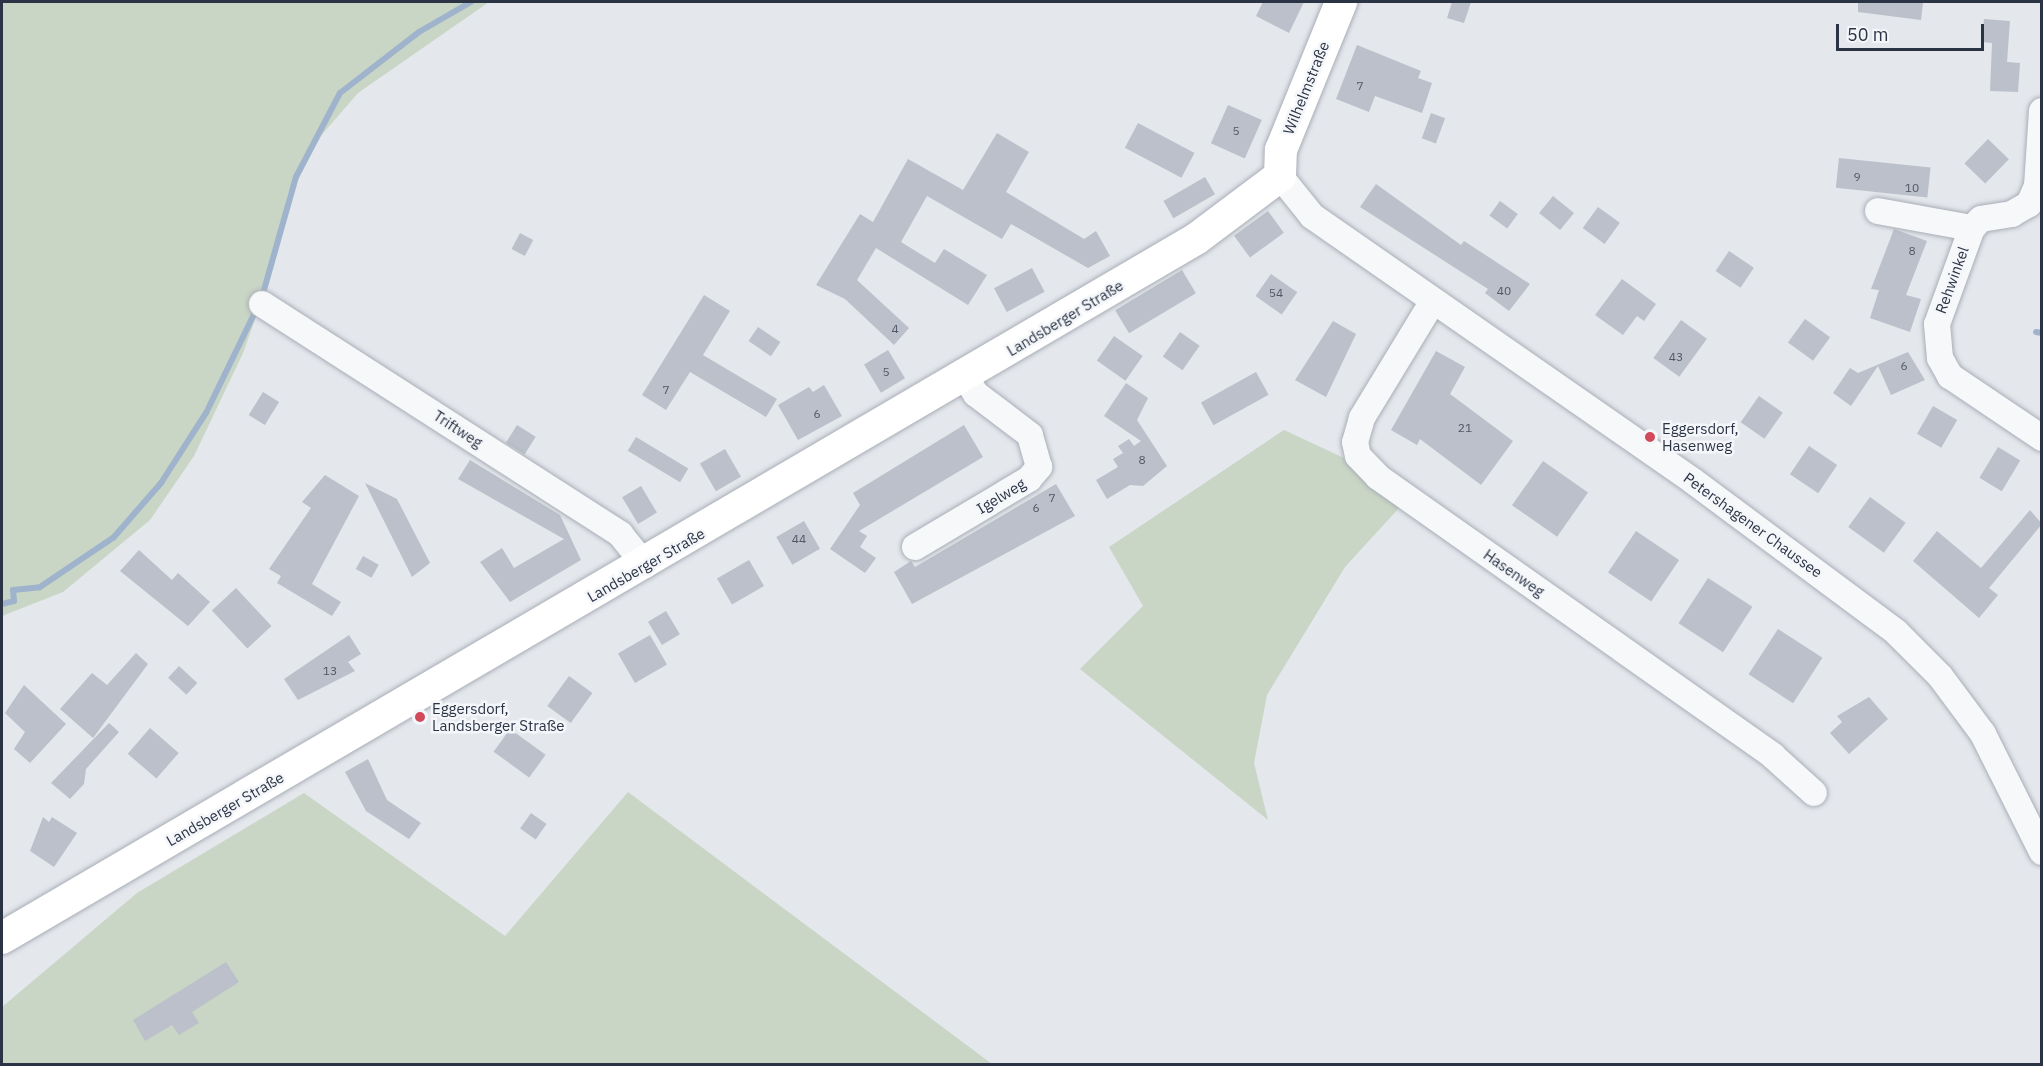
<!DOCTYPE html>
<html>
<head>
<meta charset="utf-8">
<style>
	body { margin:0 }
	#map { position:relative; width:2043px; height:1066px; overflow:hidden; background:#e4e7ec; font-family:"IBM Plex Sans",sans-serif }
	div>[style] { position:absolute }
	.green>* { inset:0; background:#c9d6c5 }
	.stream>* { height:6px; margin:-3px; padding:0 3px; transform-origin:3px; border-radius:3px; background:#9fb4cc }
	.building>* { inset:0; background:#bbc0ca; transform-origin:0 0 }
	.roads { filter:drop-shadow(0 0 2px #a9aeb7) drop-shadow(0 0 2px #a9aeb7) }
	.minor>* { height:26px; margin:-13px; padding:0 13px; transform-origin:13px; border-radius:13px; background:#f7f8fa }
	.major>* { height:32px; margin:-16px; padding:0 16px; transform-origin:16px; border-radius:16px; background:#fff }
	.dots>* { width:16px; height:16px; translate:-50% -50%; box-sizing:border-box; border:3px solid #f4f6f9; border-radius:50% }
	span { translate:-50% -50%; white-space:nowrap; text-align:center; line-height:1.15; -webkit-text-stroke:5px #f4f6f9; paint-order:stroke }
	.number-label { font-size:12px; color:#4f5766 }
	.number-label span { -webkit-text-stroke-width:0 }
	.street-label { font-size:15px; color:#2b3445 }
	.poi-label { font-size:15px; color:#2b3445 }
	.left { translate:0 -50%; text-align:left }
	.frame { position:absolute; inset:0; border:3px solid #2b3445; pointer-events:none }
	.scale { position:absolute; left:1836px; top:24px; width:148px; height:27px; box-sizing:border-box; border:3px solid #2b3445; border-top:0; padding-left:8px; font-size:18px; line-height:21px; white-space:nowrap; color:#2b3445; -webkit-text-stroke:4px #f4f6f9; paint-order:stroke }
</style>
</head>
<body>
<div id="map">
	<div class="green">
		<div style="clip-path:polygon(2px 2px,489px 2px,358px 93px,312px 146px,288px 193px,270px 277px,243px 353px,194px 456px,150px 520px,63px 592px,2px 616px)"></div>
		<div style="clip-path:polygon(1284px 430px,1344px 458px,1399px 508px,1345px 567px,1267px 695px,1254px 763px,1268px 820px,1080px 669px,1143px 606px,1109px 547px)"></div>
		<div style="clip-path:polygon(628px 792px,992px 1064px,2px 1064px,2px 1007px,137px 893px,304px 793px,505px 936px)"></div>
	</div>
	<div class="stream">
		<div style="left:262px;top:297px;width:125px;rotate:-74.2deg"></div>
		<div style="left:296px;top:177px;width:95px;rotate:-62.4deg"></div>
		<div style="left:340px;top:93px;width:100px;rotate:-37.7deg"></div>
		<div style="left:419px;top:32px;width:60px;rotate:-30deg"></div>
		<div style="left:2036px;top:332px;width:6px;rotate:9deg"></div>
		<div style="left:2px;top:604px;width:12px;rotate:-14deg"></div>
		<div style="left:14px;top:601px;width:11px;rotate:-95deg"></div>
		<div style="left:13px;top:590px;width:27px;rotate:-6deg"></div>
		<div style="left:40px;top:587px;width:89px;rotate:-34deg"></div>
		<div style="left:114px;top:537px;width:72px;rotate:-49deg"></div>
		<div style="left:161px;top:483px;width:83px;rotate:-57.3deg"></div>
		<div style="left:206px;top:413px;width:119px;rotate:-64.1deg"></div>
	</div>
	<div class="building">
		<div style="clip-path:polygon(1263px 2px,1304px 2px,1289px 33px,1256px 16px)"></div>
		<div style="clip-path:polygon(1452px 2px,1471px 2px,1464px 23px,1447px 18px)"></div>
		<div style="clip-path:polygon(1858px 2px,1923px 2px,1921px 20px,1858px 12px)"></div>
		<div style="clip-path:polygon(1984px 19px,2010px 21px,2007px 62px,2020px 63px,2018px 92px,1990px 91px,1992px 43px,1982px 42px)"></div>
		<div style="clip-path:polygon(1357px 45px,1421px 71px,1418px 78px,1432px 83px,1422px 113px,1375px 96px,1369px 112px,1336px 99px)"></div>
		<div style="left:1228px;top:105px;width:37px;height:42px;rotate:24deg"></div>
		<div style="left:1431px;top:113px;width:15px;height:27px;rotate:20deg"></div>
		<div style="left:1138px;top:123px;width:64px;height:28px;rotate:28deg"></div>
		<div style="clip-path:polygon(997px 133px,1029px 152px,1006px 192px,1084px 239px,1096px 231px,1110px 256px,1088px 268px,1011px 224px,1002px 239px,927px 196px,901px 242px,935px 263px,944px 249px,987px 275px,968px 305px,876px 248px,857px 280px,909px 328px,894px 345px,845px 299px,816px 285px,860px 214px,873px 222px,908px 159px,963px 190px)"></div>
		<div style="left:1988px;top:139px;width:29px;height:34px;rotate:44deg"></div>
		<div style="left:1839px;top:158px;width:92px;height:30px;rotate:6deg"></div>
		<div style="left:1205px;top:177px;width:20px;height:48px;rotate:60deg"></div>
		<div style="clip-path:polygon(1376px 184px,1461px 245px,1464px 241px,1530px 284px,1509px 311px,1485px 293px,1488px 289px,1360px 207px)"></div>
		<div style="left:1553px;top:196px;width:27px;height:22px;rotate:39deg"></div>
		<div style="left:1500px;top:201px;width:22px;height:18px;rotate:36deg"></div>
		<div style="left:1598px;top:207px;width:27px;height:26px;rotate:36deg"></div>
		<div style="left:1268px;top:211px;width:27px;height:42px;rotate:54deg"></div>
		<div style="clip-path:polygon(1894px 229px,1927px 241px,1906px 295px,1921px 299px,1910px 332px,1870px 318px,1879px 290px,1871px 289px)"></div>
		<div style="left:520px;top:233px;width:15px;height:18px;rotate:28deg"></div>
		<div style="left:1729px;top:251px;width:30px;height:24px;rotate:34deg"></div>
		<div style="left:1032px;top:268px;width:27px;height:43px;rotate:62deg"></div>
		<div style="left:1182px;top:270px;width:27px;height:78px;rotate:59deg"></div>
		<div style="left:1271px;top:274px;width:32px;height:27px;rotate:35deg"></div>
		<div style="clip-path:polygon(1622px 279px,1656px 304px,1644px 321px,1637px 316px,1623px 335px,1595px 315px)"></div>
		<div style="clip-path:polygon(704px 295px,730px 311px,703px 355px,777px 399px,766px 417px,690px 372px,666px 410px,642px 395px)"></div>
		<div style="left:1805px;top:319px;width:31px;height:29px;rotate:36deg"></div>
		<div style="left:1681px;top:320px;width:32px;height:47px;rotate:36deg"></div>
		<div style="clip-path:polygon(1333px 321px,1356px 334px,1326px 397px,1295px 380px)"></div>
		<div style="left:758px;top:327px;width:27px;height:17px;rotate:34deg"></div>
		<div style="left:1180px;top:332px;width:24px;height:30px;rotate:35deg"></div>
		<div style="left:1114px;top:336px;width:35px;height:30px;rotate:35deg"></div>
		<div style="left:888px;top:350px;width:33px;height:28px;rotate:59deg"></div>
		<div style="clip-path:polygon(1436px 351px,1465px 367px,1450px 394px,1513px 441px,1481px 485px,1420px 439px,1417px 445px,1391px 430px)"></div>
		<div style="clip-path:polygon(1908px 352px,1925px 380px,1891px 395px,1878px 366px,1851px 406px,1833px 393px,1850px 368px,1858px 373px)"></div>
		<div style="left:1256px;top:372px;width:26px;height:63px;rotate:61deg"></div>
		<div style="clip-path:polygon(1126px 383px,1148px 398px,1137px 420px,1167px 466px,1143px 486px,1130px 485px,1107px 499px,1096px 480px,1118px 467px,1113px 459px,1123px 453px,1118px 446px,1129px 439px,1134px 446px,1141px 441px,1104px 416px)"></div>
		<div style="clip-path:polygon(824px 385px,842px 416px,798px 440px,778px 405px,809px 387px,813px 392px)"></div>
		<div style="left:263px;top:392px;width:19px;height:27px;rotate:32deg"></div>
		<div style="left:1759px;top:396px;width:29px;height:32px;rotate:35deg"></div>
		<div style="left:1933px;top:406px;width:28px;height:32px;rotate:30deg"></div>
		<div style="left:517px;top:425px;width:22px;height:21px;rotate:32deg"></div>
		<div style="clip-path:polygon(964px 425px,983px 457px,859px 531px,867px 536px,860px 547px,876px 558px,865px 573px,830px 549px,860px 505px,853px 493px)"></div>
		<div style="left:636px;top:437px;width:61px;height:16px;rotate:31deg"></div>
		<div style="left:1809px;top:446px;width:34px;height:34px;rotate:34deg"></div>
		<div style="left:1998px;top:447px;width:26px;height:36px;rotate:31deg"></div>
		<div style="left:725px;top:449px;width:32px;height:29px;rotate:60deg"></div>
		<div style="clip-path:polygon(470px 460px,560px 515px,581px 560px,510px 602px,480px 562px,502px 548px,514px 568px,564px 539px,458px 479px)"></div>
		<div style="left:1543px;top:461px;width:55px;height:54px;rotate:35deg"></div>
		<div style="clip-path:polygon(325px 475px,359px 496px,312px 584px,341px 602px,332px 616px,277px 583px,281px 576px,269px 569px,311px 508px,302px 502px)"></div>
		<div style="clip-path:polygon(365px 483px,397px 499px,430px 563px,412px 577px)"></div>
		<div style="clip-path:polygon(1056px 484px,1075px 516px,912px 604px,894px 572px,911px 561px,915px 567px)"></div>
		<div style="left:641px;top:486px;width:31px;height:22px;rotate:59deg"></div>
		<div style="left:1870px;top:497px;width:44px;height:37px;rotate:36deg"></div>
		<div style="clip-path:polygon(2030px 510px,2042px 524px,1989px 588px,1998px 595px,1979px 618px,1913px 561px,1937px 531px,1981px 568px)"></div>
		<div style="left:804px;top:521px;width:32px;height:32px;rotate:60deg"></div>
		<div style="left:1636px;top:531px;width:52px;height:50px;rotate:34deg"></div>
		<div style="clip-path:polygon(139px 550px,172px 580px,178px 573px,210px 602px,188px 626px,120px 571px)"></div>
		<div style="left:363px;top:556px;width:18px;height:15px;rotate:29deg"></div>
		<div style="left:749px;top:560px;width:30px;height:37px;rotate:60deg"></div>
		<div style="left:1708px;top:578px;width:53px;height:54px;rotate:33deg"></div>
		<div style="left:236px;top:588px;width:52px;height:33px;rotate:47deg"></div>
		<div style="left:666px;top:611px;width:27px;height:21px;rotate:59deg"></div>
		<div style="left:1778px;top:629px;width:53px;height:54px;rotate:33deg"></div>
		<div style="clip-path:polygon(349px 635px,361px 654px,348px 662px,355px 671px,298px 700px,284px 679px)"></div>
		<div style="left:650px;top:635px;width:34px;height:37px;rotate:60deg"></div>
		<div style="clip-path:polygon(136px 653px,148px 664px,93px 738px,60px 709px,92px 673px,107px 685px)"></div>
		<div style="left:179px;top:666px;width:25px;height:16px;rotate:43deg"></div>
		<div style="left:569px;top:676px;width:29px;height:37px;rotate:36deg"></div>
		<div style="clip-path:polygon(24px 685px,66px 724px,30px 763px,14px 749px,25px 732px,5px 713px)"></div>
		<div style="clip-path:polygon(1869px 697px,1888px 719px,1849px 754px,1830px 733px,1842px 722px,1837px 716px)"></div>
		<div style="clip-path:polygon(109px 723px,119px 732px,86px 769px,84px 784px,70px 799px,51px 783px)"></div>
		<div style="left:150px;top:728px;width:38px;height:34px;rotate:41deg"></div>
		<div style="left:510px;top:729px;width:44px;height:28px;rotate:36deg"></div>
		<div style="clip-path:polygon(368px 759px,387px 800px,421px 823px,409px 839px,366px 811px,345px 772px)"></div>
		<div style="left:531px;top:813px;width:19px;height:19px;rotate:35deg"></div>
		<div style="clip-path:polygon(43px 817px,49px 822px,52px 817px,77px 833px,54px 867px,30px 851px)"></div>
		<div style="clip-path:polygon(226px 962px,239px 982px,192px 1012px,199px 1023px,179px 1035px,172px 1025px,145px 1041px,133px 1020px)"></div>
	</div>
	<div class="roads">
		<div class="minor">
			<div style="left:2042px;top:111px;width:75px;rotate:93.8deg"></div>
			<div style="left:2037px;top:186px;width:20px;rotate:114deg"></div>
			<div style="left:2029px;top:204px;width:20px;rotate:150deg"></div>
			<div style="left:2012px;top:214px;width:31px;rotate:171deg"></div>
			<div style="left:1981px;top:219px;width:13px;rotate:135deg"></div>
			<div style="left:1972px;top:228px;width:102px;rotate:110deg"></div>
			<div style="left:1937px;top:324px;width:34px;rotate:85deg"></div>
			<div style="left:1940px;top:358px;width:21px;rotate:61deg"></div>
			<div style="left:1950px;top:376px;width:111px;rotate:34deg"></div>
			<div style="left:1280px;top:176px;width:51px;rotate:51.3deg"></div>
			<div style="left:1312px;top:216px;width:464px;rotate:34.8deg"></div>
			<div style="left:1693px;top:481px;width:253px;rotate:36.6deg"></div>
			<div style="left:1896px;top:632px;width:62px;rotate:45deg"></div>
			<div style="left:1940px;top:676px;width:72px;rotate:53.4deg"></div>
			<div style="left:1983px;top:734px;width:132px;rotate:63.4deg"></div>
			<div style="left:1878px;top:211px;width:96px;rotate:10.3deg"></div>
			<div style="left:1433px;top:301px;width:137px;rotate:121.3deg"></div>
			<div style="left:1362px;top:418px;width:25px;rotate:106deg"></div>
			<div style="left:1355px;top:442px;width:14px;rotate:78deg"></div>
			<div style="left:1358px;top:456px;width:29px;rotate:46deg"></div>
			<div style="left:1378px;top:477px;width:484px;rotate:35.2deg"></div>
			<div style="left:1773px;top:756px;width:55px;rotate:42.1deg"></div>
			<div style="left:262px;top:304px;width:426px;rotate:32.7deg"></div>
			<div style="left:620px;top:534px;width:40px;rotate:51deg"></div>
			<div style="left:915px;top:547px;width:133px;rotate:-30.8deg"></div>
			<div style="left:1029px;top:479px;width:16px;rotate:-50deg"></div>
			<div style="left:1039px;top:467px;width:33px;rotate:-106deg"></div>
			<div style="left:1030px;top:435px;width:68px;rotate:-142.8deg"></div>
			<div style="left:976px;top:394px;width:20px;rotate:-123deg"></div>
		</div>
		<div class="major">
			<div style="left:2px;top:938px;width:1384px;rotate:-30.35deg"></div>
			<div style="left:1196px;top:239px;width:105px;rotate:-36.9deg"></div>
			<div style="left:1280px;top:176px;width:26px;rotate:-88deg"></div>
			<div style="left:1281px;top:150px;width:160px;rotate:-67.9deg"></div>
		</div>
	</div>
	<div class="dots">
		<div style="left:1650px;top:437px;background:#d1495b"></div>
		<div style="left:420px;top:717px;background:#d1495b"></div>
	</div>
	<div class="number-label">
		<span style="left:1360px;top:86px">7</span>
		<span style="left:1236px;top:131px">5</span>
		<span style="left:1857px;top:177px">9</span>
		<span style="left:1912px;top:188px">10</span>
		<span style="left:1912px;top:251px">8</span>
		<span style="left:1504px;top:291px">40</span>
		<span style="left:1276px;top:293px">54</span>
		<span style="left:895px;top:329px">4</span>
		<span style="left:1676px;top:357px">43</span>
		<span style="left:1904px;top:366px">6</span>
		<span style="left:886px;top:372px">5</span>
		<span style="left:666px;top:390px">7</span>
		<span style="left:817px;top:414px">6</span>
		<span style="left:1465px;top:428px">21</span>
		<span style="left:1142px;top:460px">8</span>
		<span style="left:1052px;top:498px">7</span>
		<span style="left:1036px;top:508px">6</span>
		<span style="left:799px;top:539px">44</span>
		<span style="left:330px;top:671px">13</span>
	</div>
	<div class="street-label">
		<span style="left:1306px;top:88px;rotate:-68deg">Wilhelmstraße</span>
		<span style="left:1952px;top:280px;rotate:-70deg">Rehwinkel</span>
		<span style="left:1065px;top:318px;rotate:-31deg">Landsberger Straße</span>
		<span style="left:458px;top:429px;rotate:33deg">Triftweg</span>
		<span style="left:1001px;top:496px;rotate:-31deg">Igelweg</span>
		<span style="left:1753px;top:525px;rotate:36deg">Petershagener Chaussee</span>
		<span style="left:646px;top:565px;rotate:-30deg">Landsberger Straße</span>
		<span style="left:1514px;top:573px;rotate:35deg">Hasenweg</span>
		<span style="left:225px;top:809px;rotate:-30deg">Landsberger Straße</span>
	</div>
	<div class="poi-label">
		<span class="left" style="left:1662px;top:437px">Eggersdorf,<br>Hasenweg</span>
		<span class="left" style="left:432px;top:717px">Eggersdorf,<br>Landsberger Straße</span>
	</div>
	<div class="frame"></div>
	<div class="scale">50 m</div>
</div>
</body>
</html>
